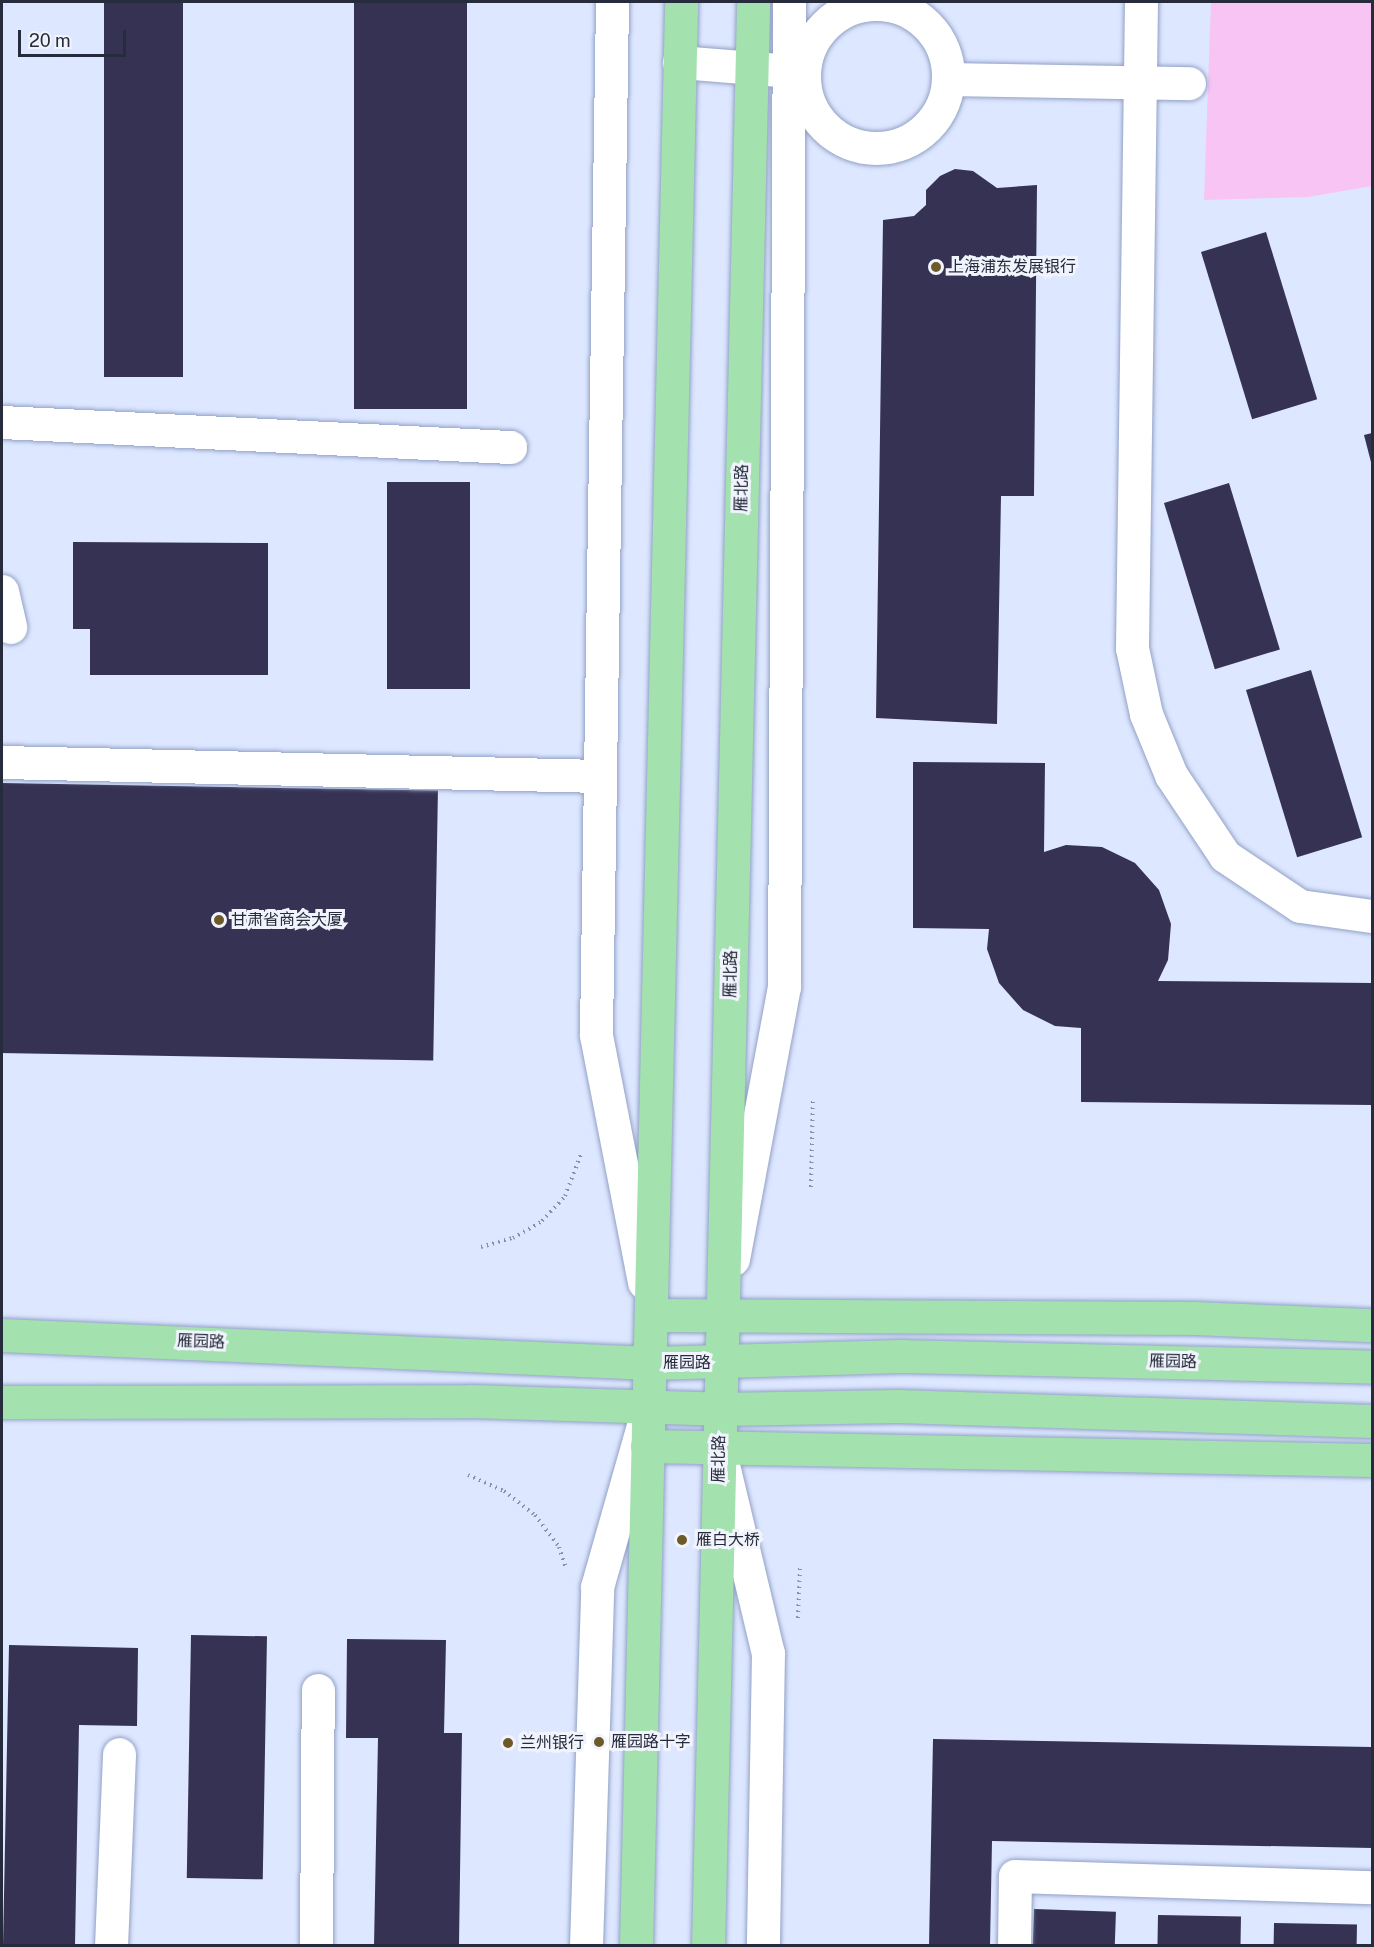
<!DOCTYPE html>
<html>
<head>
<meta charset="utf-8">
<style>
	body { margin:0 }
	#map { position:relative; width:1374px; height:1947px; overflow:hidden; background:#dde7ff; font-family:"Public Sans","Noto Sans SC",sans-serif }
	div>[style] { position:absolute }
	.green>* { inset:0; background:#f7c4f4 }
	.building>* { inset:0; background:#363253; transform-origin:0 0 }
	.path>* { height:4px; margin-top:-2px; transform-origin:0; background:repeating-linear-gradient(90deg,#8991a5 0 1.5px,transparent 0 6px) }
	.roads { filter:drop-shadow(0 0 2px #92a1c6) drop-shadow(0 0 2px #92a1c6) }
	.minor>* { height:33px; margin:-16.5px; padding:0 16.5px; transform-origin:16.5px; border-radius:16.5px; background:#fff }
	.minor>.ring { margin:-16.5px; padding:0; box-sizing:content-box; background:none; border:33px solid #fff; border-radius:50% }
	.major>* { height:33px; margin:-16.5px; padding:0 16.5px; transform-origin:16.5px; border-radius:16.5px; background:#a3e1af }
	.dots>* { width:16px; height:16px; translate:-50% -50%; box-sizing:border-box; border:3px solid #f1f4fc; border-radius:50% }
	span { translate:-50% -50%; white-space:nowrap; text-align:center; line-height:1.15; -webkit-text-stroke:6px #f1f4fc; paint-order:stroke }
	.poi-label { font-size:16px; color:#272c3c }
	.left { translate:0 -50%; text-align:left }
	.street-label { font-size:16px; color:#272c3c }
	.frame { position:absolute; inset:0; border:3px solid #272c3c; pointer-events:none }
	.scale { position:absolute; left:18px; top:30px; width:108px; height:27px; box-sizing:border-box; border:3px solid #272c3c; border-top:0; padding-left:8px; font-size:18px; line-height:21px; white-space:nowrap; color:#272c3c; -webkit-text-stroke:4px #f1f4fc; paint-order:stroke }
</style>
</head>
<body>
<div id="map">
	<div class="green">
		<div style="clip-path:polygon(1211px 2px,1372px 2px,1372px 186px,1308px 197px,1204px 200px)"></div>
	</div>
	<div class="building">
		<div style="left:104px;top:2px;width:79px;height:375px"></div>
		<div style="left:354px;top:2px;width:113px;height:407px"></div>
		<div style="clip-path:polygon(955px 169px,973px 171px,997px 188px,1037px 185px,1034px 496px,1001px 496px,997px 724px,876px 718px,883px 220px,914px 216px,926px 205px,926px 190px,940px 176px)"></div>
		<div style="left:1266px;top:232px;width:175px;height:68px;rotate:73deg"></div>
		<div style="clip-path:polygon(1372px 433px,1372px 466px,1364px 435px)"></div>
		<div style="left:387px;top:482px;width:83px;height:207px"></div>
		<div style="left:1229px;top:483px;width:174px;height:68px;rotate:73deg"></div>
		<div style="clip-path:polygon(73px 542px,268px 543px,268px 675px,90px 675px,90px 629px,73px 629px)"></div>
		<div style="left:1311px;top:670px;width:175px;height:68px;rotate:73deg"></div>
		<div style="clip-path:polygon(913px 762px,1045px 763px,1044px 852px,1066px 845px,1102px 847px,1135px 863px,1159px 890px,1171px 924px,1168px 960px,1158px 981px,1372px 983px,1372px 1105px,1081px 1102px,1081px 1028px,1055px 1026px,1023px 1010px,999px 983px,987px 949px,989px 929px,913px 928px)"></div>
		<div style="left:2px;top:783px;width:436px;height:270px;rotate:1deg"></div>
		<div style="left:191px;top:1635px;width:76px;height:243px;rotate:1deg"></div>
		<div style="clip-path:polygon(347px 1639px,446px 1640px,444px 1733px,462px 1733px,459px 1946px,374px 1946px,378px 1738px,346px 1738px)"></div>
		<div style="clip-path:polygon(9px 1645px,138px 1648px,137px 1726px,79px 1725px,75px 1946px,3px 1946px)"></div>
		<div style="clip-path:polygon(933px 1739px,1372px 1747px,1372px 1848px,992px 1841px,990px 1946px,929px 1946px)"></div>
		<div style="left:1034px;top:1909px;width:82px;height:37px;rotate:2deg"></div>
		<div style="left:1158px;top:1915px;width:83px;height:31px;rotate:1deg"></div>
		<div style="left:1274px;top:1923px;width:83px;height:23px;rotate:1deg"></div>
	</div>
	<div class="path">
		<div style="left:811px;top:1187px;width:88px;rotate:-88.7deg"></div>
		<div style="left:481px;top:1247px;width:33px;rotate:-16deg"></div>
		<div style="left:513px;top:1238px;width:34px;rotate:-30deg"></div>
		<div style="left:542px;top:1221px;width:34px;rotate:-47deg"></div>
		<div style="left:565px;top:1196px;width:45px;rotate:-69.1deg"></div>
		<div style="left:468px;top:1475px;width:39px;rotate:24deg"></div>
		<div style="left:504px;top:1491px;width:39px;rotate:38deg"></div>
		<div style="left:535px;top:1515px;width:40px;rotate:53deg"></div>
		<div style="left:559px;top:1547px;width:22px;rotate:72deg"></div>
		<div style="left:798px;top:1618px;width:50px;rotate:-87.7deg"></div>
	</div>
	<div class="roads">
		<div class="minor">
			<div style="left:612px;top:2px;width:1033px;rotate:90.89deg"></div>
			<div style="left:596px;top:1035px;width:252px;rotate:79deg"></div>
			<div style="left:1141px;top:2px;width:646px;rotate:90.8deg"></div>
			<div style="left:1132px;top:648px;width:67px;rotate:78deg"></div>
			<div style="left:1146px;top:714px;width:66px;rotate:67.7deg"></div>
			<div style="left:1171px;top:775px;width:97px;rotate:56.3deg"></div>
			<div style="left:1225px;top:856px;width:90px;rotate:33.7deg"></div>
			<div style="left:1300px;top:906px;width:73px;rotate:7.9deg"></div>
			<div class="ring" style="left:804px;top:4px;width:111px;height:111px"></div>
			<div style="left:679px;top:62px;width:99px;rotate:4.6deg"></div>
			<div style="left:949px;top:79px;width:240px;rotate:1deg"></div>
			<div style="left:2px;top:422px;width:509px;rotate:2.82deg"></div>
			<div style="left:2px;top:591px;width:37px;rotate:77deg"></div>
			<div style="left:2px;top:762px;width:598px;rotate:1.34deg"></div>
			<div style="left:733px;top:1259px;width:277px;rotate:-79.4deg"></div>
			<div style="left:784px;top:987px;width:985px;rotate:-89.71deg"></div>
			<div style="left:724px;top:1469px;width:189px;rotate:76.6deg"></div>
			<div style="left:768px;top:1653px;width:293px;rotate:91deg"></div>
			<div style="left:111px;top:1946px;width:192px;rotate:-87.6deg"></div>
			<div style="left:316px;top:1946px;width:256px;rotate:-89.6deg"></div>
			<div style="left:586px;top:1946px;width:359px;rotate:-88.2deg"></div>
			<div style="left:597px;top:1587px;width:168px;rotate:-74.1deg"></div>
			<div style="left:1014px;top:1946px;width:70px;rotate:-89.2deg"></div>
			<div style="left:1015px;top:1876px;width:357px;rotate:1.8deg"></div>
		</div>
		<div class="major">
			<div style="left:651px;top:1315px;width:543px;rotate:0.32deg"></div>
			<div style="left:1194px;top:1318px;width:178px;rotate:2.3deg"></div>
			<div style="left:2px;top:1335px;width:649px;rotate:2.47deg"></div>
			<div style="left:650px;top:1363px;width:251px;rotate:-1.6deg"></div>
			<div style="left:901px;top:1356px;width:471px;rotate:1.3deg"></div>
			<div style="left:2px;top:1402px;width:468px;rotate:-0.1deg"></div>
			<div style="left:470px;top:1401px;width:250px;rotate:1.8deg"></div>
			<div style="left:720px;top:1409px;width:178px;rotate:-1deg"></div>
			<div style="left:898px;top:1406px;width:474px;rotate:1.8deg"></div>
			<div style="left:647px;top:1446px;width:725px;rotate:1.11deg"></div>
			<div style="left:636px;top:1946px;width:1945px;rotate:-88.67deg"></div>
			<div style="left:708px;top:1946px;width:1945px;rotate:-88.67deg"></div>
		</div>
	</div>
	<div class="dots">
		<div style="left:936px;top:267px;background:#6d5a29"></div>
		<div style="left:219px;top:920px;background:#6d5a29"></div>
		<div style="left:682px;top:1540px;background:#6d5a29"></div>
		<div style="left:599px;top:1742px;background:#6d5a29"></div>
		<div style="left:508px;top:1743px;background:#6d5a29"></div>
	</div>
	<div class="poi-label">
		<span class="left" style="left:948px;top:267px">上海浦东发展银行</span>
		<span class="left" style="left:231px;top:920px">甘肃省商会大厦</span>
		<span class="left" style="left:696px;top:1540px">雁白大桥</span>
		<span class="left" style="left:611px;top:1742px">雁园路十字</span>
		<span class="left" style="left:520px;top:1743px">兰州银行</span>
	</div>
	<div class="street-label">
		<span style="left:742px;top:488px;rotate:-89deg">雁北路</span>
		<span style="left:731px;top:974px;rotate:-89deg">雁北路</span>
		<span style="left:201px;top:1342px;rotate:2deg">雁园路</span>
		<span style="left:1173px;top:1362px;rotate:1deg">雁园路</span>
		<span style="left:687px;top:1363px">雁园路</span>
		<span style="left:719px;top:1459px;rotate:-89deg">雁北路</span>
	</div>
	<div class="frame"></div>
	<div class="scale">20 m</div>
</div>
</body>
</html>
